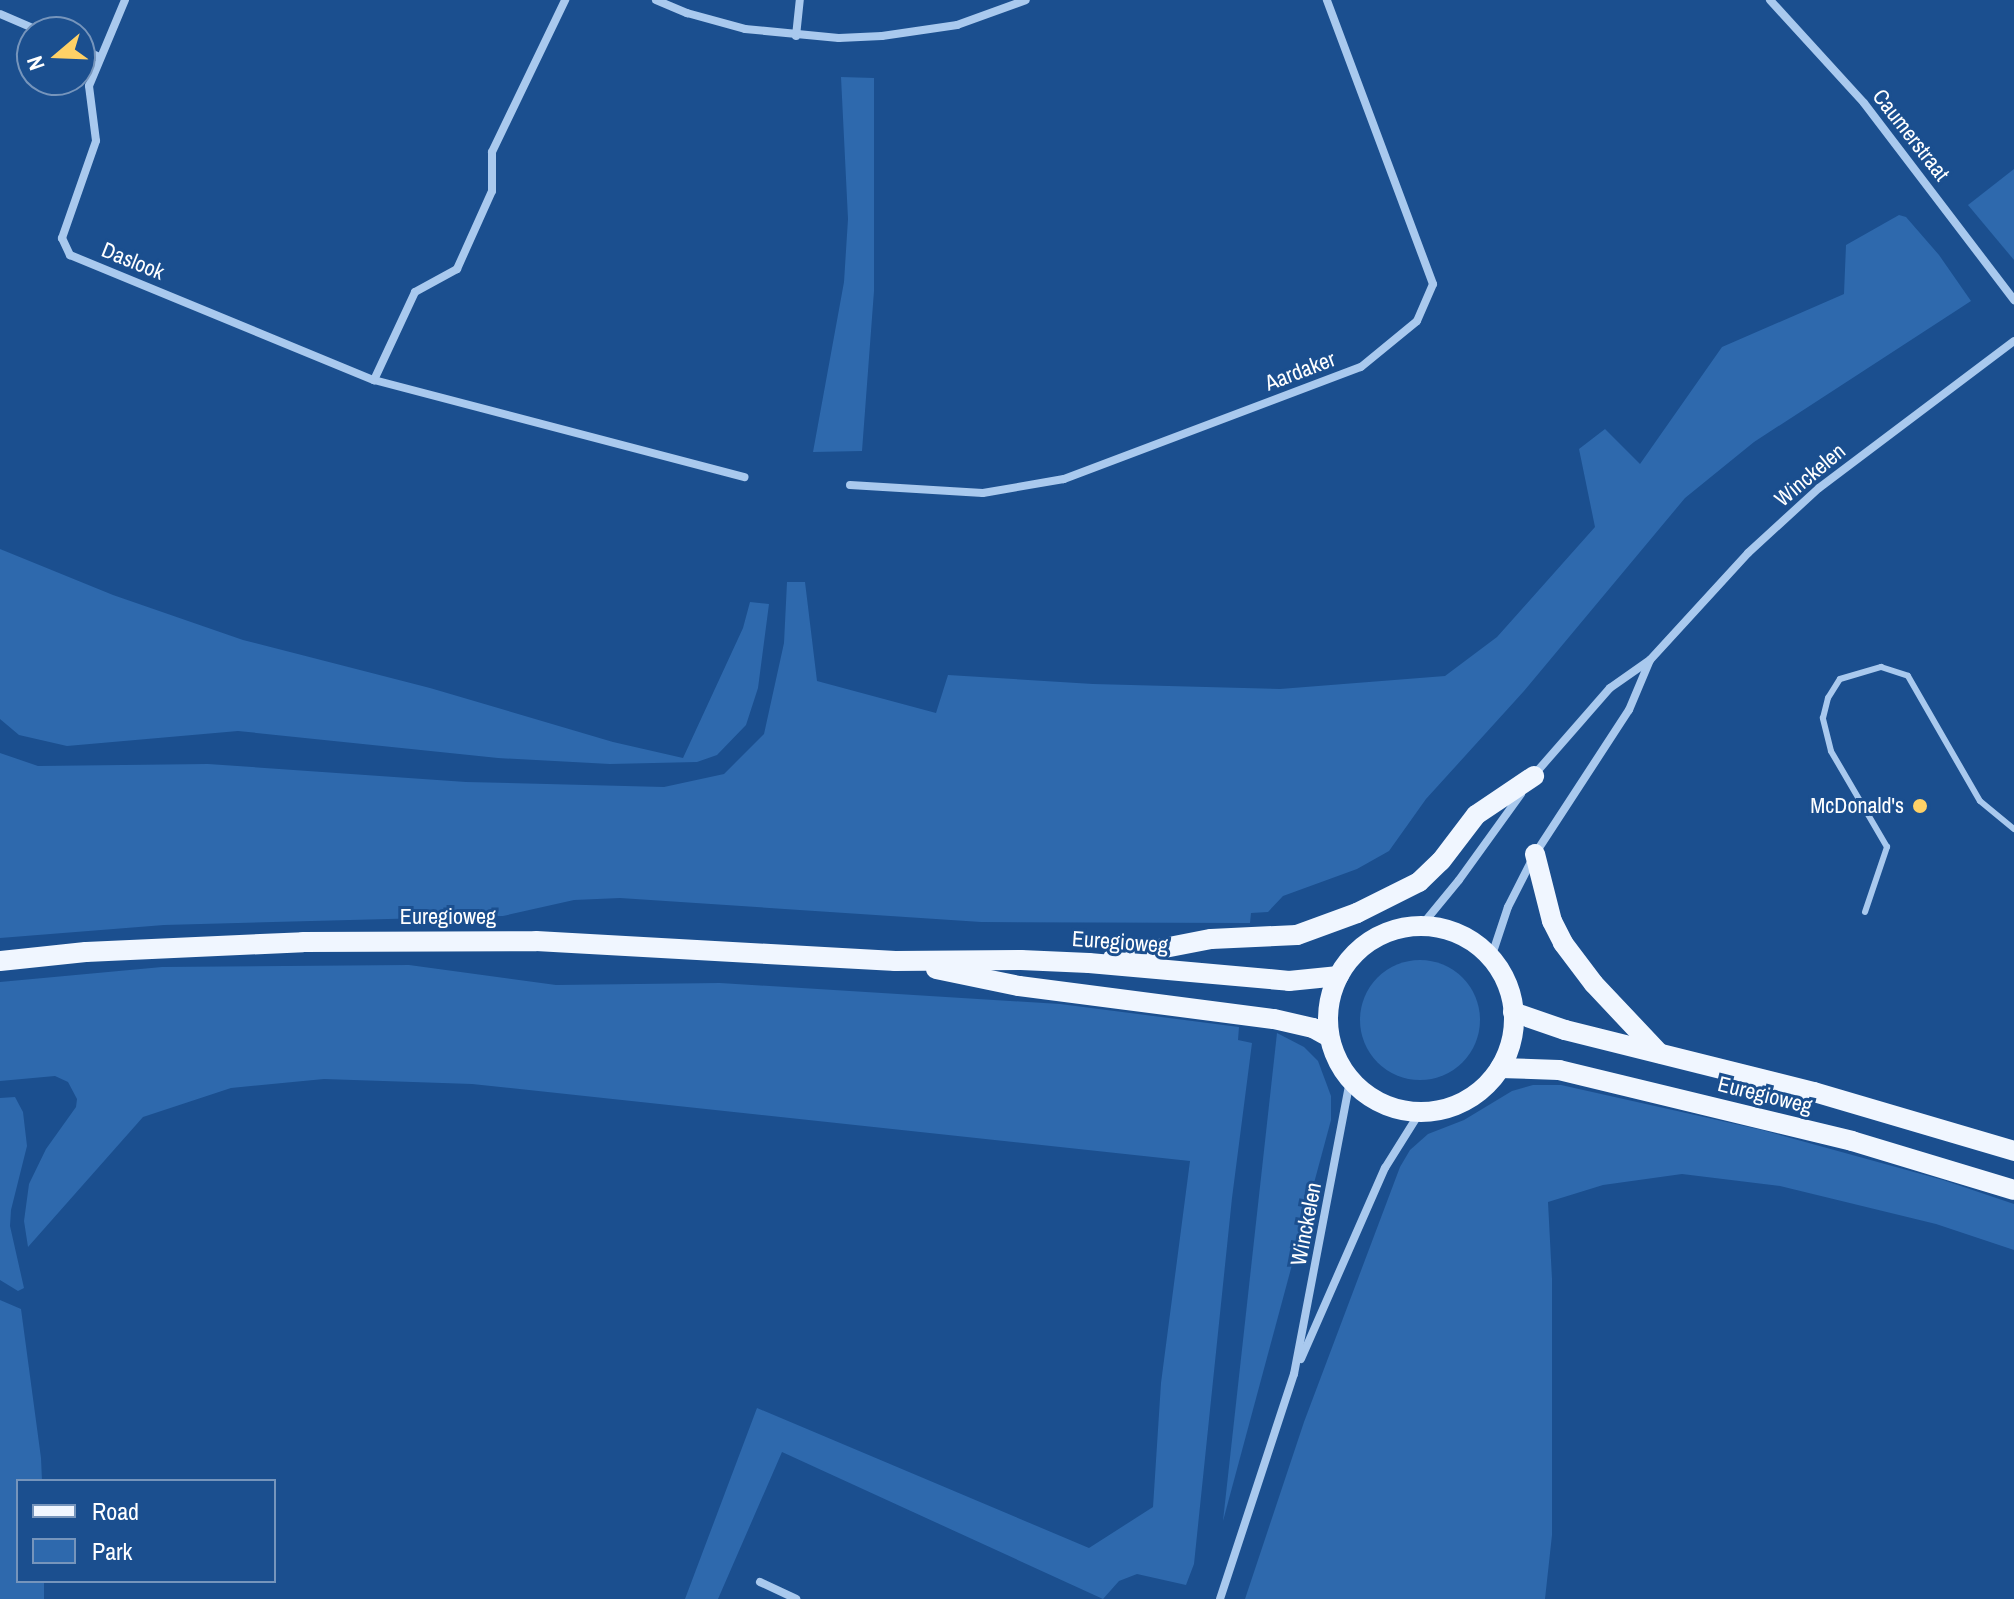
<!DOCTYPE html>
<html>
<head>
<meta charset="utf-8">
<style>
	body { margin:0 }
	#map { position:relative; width:2014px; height:1599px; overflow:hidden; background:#1b4f8f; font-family:"Archivo Narrow",sans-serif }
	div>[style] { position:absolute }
	.green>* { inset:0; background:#2e69ad }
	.round { border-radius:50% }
	.service>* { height:6px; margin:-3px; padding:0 3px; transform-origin:3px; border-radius:3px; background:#a9c9ee }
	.minor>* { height:8px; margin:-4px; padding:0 4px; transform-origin:4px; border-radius:4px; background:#a9c9ee }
	.primary>* { height:20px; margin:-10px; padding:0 10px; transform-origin:10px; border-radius:10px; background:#f0f6ff }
	.primary>.ring { margin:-10px; padding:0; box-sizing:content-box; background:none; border:20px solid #f0f6ff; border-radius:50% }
	.dots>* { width:22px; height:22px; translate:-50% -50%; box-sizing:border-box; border:4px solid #1b4f8f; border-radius:50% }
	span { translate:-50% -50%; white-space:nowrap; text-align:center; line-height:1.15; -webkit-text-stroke:6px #1b4f8f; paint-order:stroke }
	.street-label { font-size:22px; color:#fff }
	.poi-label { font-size:22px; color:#fff }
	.right { translate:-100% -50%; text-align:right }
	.legend { position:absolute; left:16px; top:1479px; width:260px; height:104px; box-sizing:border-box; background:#1b4f8f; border:2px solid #7695bc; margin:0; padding:10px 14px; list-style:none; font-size:24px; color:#fff }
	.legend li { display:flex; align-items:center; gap:16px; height:40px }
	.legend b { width:40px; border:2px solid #7695bc }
	.north { position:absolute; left:16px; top:16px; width:80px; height:80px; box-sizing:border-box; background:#1b4f8f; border:2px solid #7695bc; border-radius:50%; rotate:251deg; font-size:22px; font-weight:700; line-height:32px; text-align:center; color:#fff }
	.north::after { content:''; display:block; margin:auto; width:28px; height:36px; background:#ffd166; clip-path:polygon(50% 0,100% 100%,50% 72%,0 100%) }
</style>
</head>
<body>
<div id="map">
	<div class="green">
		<div style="clip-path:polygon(841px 77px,874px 78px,874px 291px,862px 451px,813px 452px,844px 282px,848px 219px)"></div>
		<div style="clip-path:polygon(2014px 169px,2014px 260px,1968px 205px)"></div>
		<div style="clip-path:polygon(1899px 215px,1906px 217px,1939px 255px,1971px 301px,1754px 442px,1685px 498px,1524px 691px,1426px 799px,1389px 851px,1357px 869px,1283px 896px,1268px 912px,1251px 913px,1250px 923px,981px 922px,620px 898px,574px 900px,503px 916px,164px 925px,0 938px,0 753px,38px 766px,208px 764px,466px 782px,664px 787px,724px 774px,764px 734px,784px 643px,787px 582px,805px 582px,817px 681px,936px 713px,948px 675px,1093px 684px,1280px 689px,1445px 676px,1497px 637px,1595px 527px,1579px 449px,1605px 429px,1640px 464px,1722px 347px,1844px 294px,1846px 245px)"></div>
		<div style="clip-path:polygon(0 549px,113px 595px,243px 640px,430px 688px,613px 742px,683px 758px,743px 628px,750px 602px,769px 604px,758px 688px,746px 725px,717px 755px,697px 762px,610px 764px,498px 758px,238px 731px,67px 746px,19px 735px,0 719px)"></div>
		<div class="round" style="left:1360px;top:960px;width:120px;height:120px"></div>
		<div style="clip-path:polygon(409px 965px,556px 985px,720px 983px,1060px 1004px,1239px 1027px,1238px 1040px,1252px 1043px,1232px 1198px,1194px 1564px,1186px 1585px,1137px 1574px,1119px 1581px,1103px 1599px,782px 1452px,718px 1599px,685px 1599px,757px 1408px,1089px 1548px,1153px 1507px,1161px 1383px,1190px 1161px,472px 1084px,324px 1079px,231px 1088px,143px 1117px,28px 1247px,24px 1221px,29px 1184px,46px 1149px,76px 1107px,77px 1099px,68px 1082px,55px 1076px,0 1081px,0 982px,162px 967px)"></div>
		<div style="clip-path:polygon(1277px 1033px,1304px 1047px,1318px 1061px,1331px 1096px,1331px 1120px,1223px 1521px)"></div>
		<div style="clip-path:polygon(1533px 1085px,1561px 1085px,1762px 1130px,1943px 1180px,2014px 1204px,2014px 1250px,1936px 1224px,1780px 1186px,1682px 1174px,1603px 1185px,1548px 1202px,1552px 1279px,1552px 1535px,1545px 1599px,1245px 1599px,1304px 1422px,1400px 1167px,1410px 1150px,1428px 1134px,1464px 1120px,1512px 1091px)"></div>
		<div style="clip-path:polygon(15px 1097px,23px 1112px,27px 1146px,11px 1210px,10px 1226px,24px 1288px,18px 1291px,0 1280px,0 1098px)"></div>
		<div style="clip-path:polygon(0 1300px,21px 1309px,41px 1458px,42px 1481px,18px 1481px,18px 1581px,44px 1581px,44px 1599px,0 1599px)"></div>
	</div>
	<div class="service">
		<div style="left:1865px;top:912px;width:69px;rotate:-71.3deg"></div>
		<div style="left:1887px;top:847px;width:111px;rotate:-120.3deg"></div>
		<div style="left:1831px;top:751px;width:34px;rotate:-104deg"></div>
		<div style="left:1823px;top:718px;width:21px;rotate:-76deg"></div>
		<div style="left:1828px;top:698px;width:22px;rotate:-58deg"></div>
		<div style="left:1840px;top:679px;width:43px;rotate:-16.3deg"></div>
		<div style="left:1881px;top:667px;width:28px;rotate:18deg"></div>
		<div style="left:1908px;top:676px;width:144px;rotate:60.1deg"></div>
		<div style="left:1980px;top:801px;width:44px;rotate:39.5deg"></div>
	</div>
	<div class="minor">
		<div style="left:125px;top:0;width:93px;rotate:112.7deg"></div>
		<div style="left:89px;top:86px;width:55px;rotate:82.7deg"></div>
		<div style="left:96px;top:141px;width:103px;rotate:109.3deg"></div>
		<div style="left:62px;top:238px;width:19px;rotate:65deg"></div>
		<div style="left:70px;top:255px;width:329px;rotate:22.4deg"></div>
		<div style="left:374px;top:380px;width:383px;rotate:14.7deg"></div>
		<div style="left:656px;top:0;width:34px;rotate:23deg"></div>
		<div style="left:687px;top:13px;width:60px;rotate:15.4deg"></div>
		<div style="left:745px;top:29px;width:94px;rotate:5.5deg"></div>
		<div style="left:839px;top:38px;width:43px;rotate:-2.7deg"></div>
		<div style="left:882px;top:36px;width:76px;rotate:-8.3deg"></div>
		<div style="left:957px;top:25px;width:73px;rotate:-19.9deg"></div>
		<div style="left:1770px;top:0;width:139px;rotate:47.6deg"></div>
		<div style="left:1864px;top:103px;width:248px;rotate:52.7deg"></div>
		<div style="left:0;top:14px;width:46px;rotate:23.2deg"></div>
		<div style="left:796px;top:36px;width:36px;rotate:-84deg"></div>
		<div style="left:80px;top:48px;width:21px;rotate:25deg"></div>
		<div style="left:374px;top:380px;width:97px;rotate:-65deg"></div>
		<div style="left:415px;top:292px;width:48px;rotate:-28.7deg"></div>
		<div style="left:457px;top:269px;width:85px;rotate:-65.8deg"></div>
		<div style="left:492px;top:191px;width:39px;rotate:-90deg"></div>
		<div style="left:492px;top:152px;width:169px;rotate:-64.3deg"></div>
		<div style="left:850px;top:485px;width:133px;rotate:3.4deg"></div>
		<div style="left:983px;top:493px;width:82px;rotate:-9.8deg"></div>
		<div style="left:1064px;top:479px;width:317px;rotate:-20.7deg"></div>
		<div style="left:1361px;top:367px;width:72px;rotate:-39.4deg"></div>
		<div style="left:1417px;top:321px;width:40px;rotate:-66.6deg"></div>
		<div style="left:1433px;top:284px;width:303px;rotate:-110.5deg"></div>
		<div style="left:1533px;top:776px;width:117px;rotate:-48.8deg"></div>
		<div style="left:1610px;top:688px;width:49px;rotate:-35deg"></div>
		<div style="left:1650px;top:660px;width:145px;rotate:-47.5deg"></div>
		<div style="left:1748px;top:553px;width:96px;rotate:-42.5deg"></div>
		<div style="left:1819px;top:488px;width:244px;rotate:-37deg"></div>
		<div style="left:1422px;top:925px;width:58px;rotate:-50.6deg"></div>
		<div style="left:1459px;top:880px;width:106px;rotate:-54.2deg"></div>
		<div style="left:1491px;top:958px;width:54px;rotate:-71.6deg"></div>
		<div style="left:1508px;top:907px;width:59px;rotate:-63deg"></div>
		<div style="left:1535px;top:854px;width:172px;rotate:-56.9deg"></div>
		<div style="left:1629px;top:710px;width:54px;rotate:-67.2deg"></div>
		<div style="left:1301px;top:1359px;width:209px;rotate:-66.3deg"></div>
		<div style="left:1385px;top:1168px;width:66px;rotate:-58deg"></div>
		<div style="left:760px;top:1582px;width:40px;rotate:25deg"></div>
		<div style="left:1220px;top:1599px;width:237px;rotate:-71.8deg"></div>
		<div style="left:1294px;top:1374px;width:299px;rotate:-79.2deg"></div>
	</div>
	<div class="primary">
		<div style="left:1535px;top:854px;width:69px;rotate:75.8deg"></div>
		<div style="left:1552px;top:921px;width:25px;rotate:63deg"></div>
		<div style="left:1563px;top:943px;width:51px;rotate:52.9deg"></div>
		<div style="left:1594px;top:984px;width:95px;rotate:46.7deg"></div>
		<div class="ring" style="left:1328px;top:926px;width:166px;height:166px"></div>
		<div style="left:1113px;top:958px;width:100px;rotate:-11deg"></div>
		<div style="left:1211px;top:939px;width:86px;rotate:-2.7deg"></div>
		<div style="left:1297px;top:935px;width:64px;rotate:-20.1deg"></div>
		<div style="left:1357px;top:913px;width:69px;rotate:-26.6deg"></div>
		<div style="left:1419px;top:882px;width:30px;rotate:-44deg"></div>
		<div style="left:1441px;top:861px;width:58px;rotate:-52.7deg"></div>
		<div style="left:1476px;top:815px;width:70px;rotate:-33.9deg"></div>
		<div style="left:0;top:961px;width:86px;rotate:-6deg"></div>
		<div style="left:86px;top:952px;width:217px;rotate:-2.6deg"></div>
		<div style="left:303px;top:942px;width:233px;rotate:-0.2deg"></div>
		<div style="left:536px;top:941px;width:360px;rotate:3.2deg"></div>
		<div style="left:895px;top:961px;width:126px;rotate:-0.5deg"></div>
		<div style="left:1021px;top:960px;width:68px;rotate:2.5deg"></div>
		<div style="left:1089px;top:963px;width:201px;rotate:5.1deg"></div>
		<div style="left:1289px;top:981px;width:50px;rotate:-5.7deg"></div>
		<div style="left:936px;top:969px;width:85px;rotate:11.6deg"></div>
		<div style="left:1019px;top:986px;width:257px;rotate:7.4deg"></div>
		<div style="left:1274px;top:1019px;width:40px;rotate:13deg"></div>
		<div style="left:1313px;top:1028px;width:18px;rotate:29deg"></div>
		<div style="left:1513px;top:1012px;width:55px;rotate:19.1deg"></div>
		<div style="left:1565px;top:1030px;width:257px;rotate:14deg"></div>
		<div style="left:1814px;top:1092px;width:209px;rotate:16.4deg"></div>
		<div style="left:1500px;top:1068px;width:59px;rotate:1.9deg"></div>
		<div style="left:1559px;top:1070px;width:301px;rotate:13.6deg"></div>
		<div style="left:1852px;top:1141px;width:169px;rotate:16.8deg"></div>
	</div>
	<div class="dots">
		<div style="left:1920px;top:806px;background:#ffd166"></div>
	</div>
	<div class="street-label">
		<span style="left:1911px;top:135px;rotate:52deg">Caumerstraat</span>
		<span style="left:133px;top:261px;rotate:22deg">Daslook</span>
		<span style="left:1300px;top:371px;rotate:-21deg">Aardaker</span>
		<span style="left:1810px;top:475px;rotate:-40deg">Winckelen</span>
		<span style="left:448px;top:917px">Euregioweg</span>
		<span style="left:1120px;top:942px;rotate:4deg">Euregioweg</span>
		<span style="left:1765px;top:1095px;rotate:14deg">Euregioweg</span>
		<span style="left:1306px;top:1224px;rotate:-79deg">Winckelen</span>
	</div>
	<div class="poi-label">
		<span class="right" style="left:1904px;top:806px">McDonald's</span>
	</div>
	<ul class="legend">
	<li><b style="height:10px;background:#f0f6ff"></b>Road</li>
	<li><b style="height:22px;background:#2e69ad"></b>Park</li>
	</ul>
	<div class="north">N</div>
</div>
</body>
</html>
